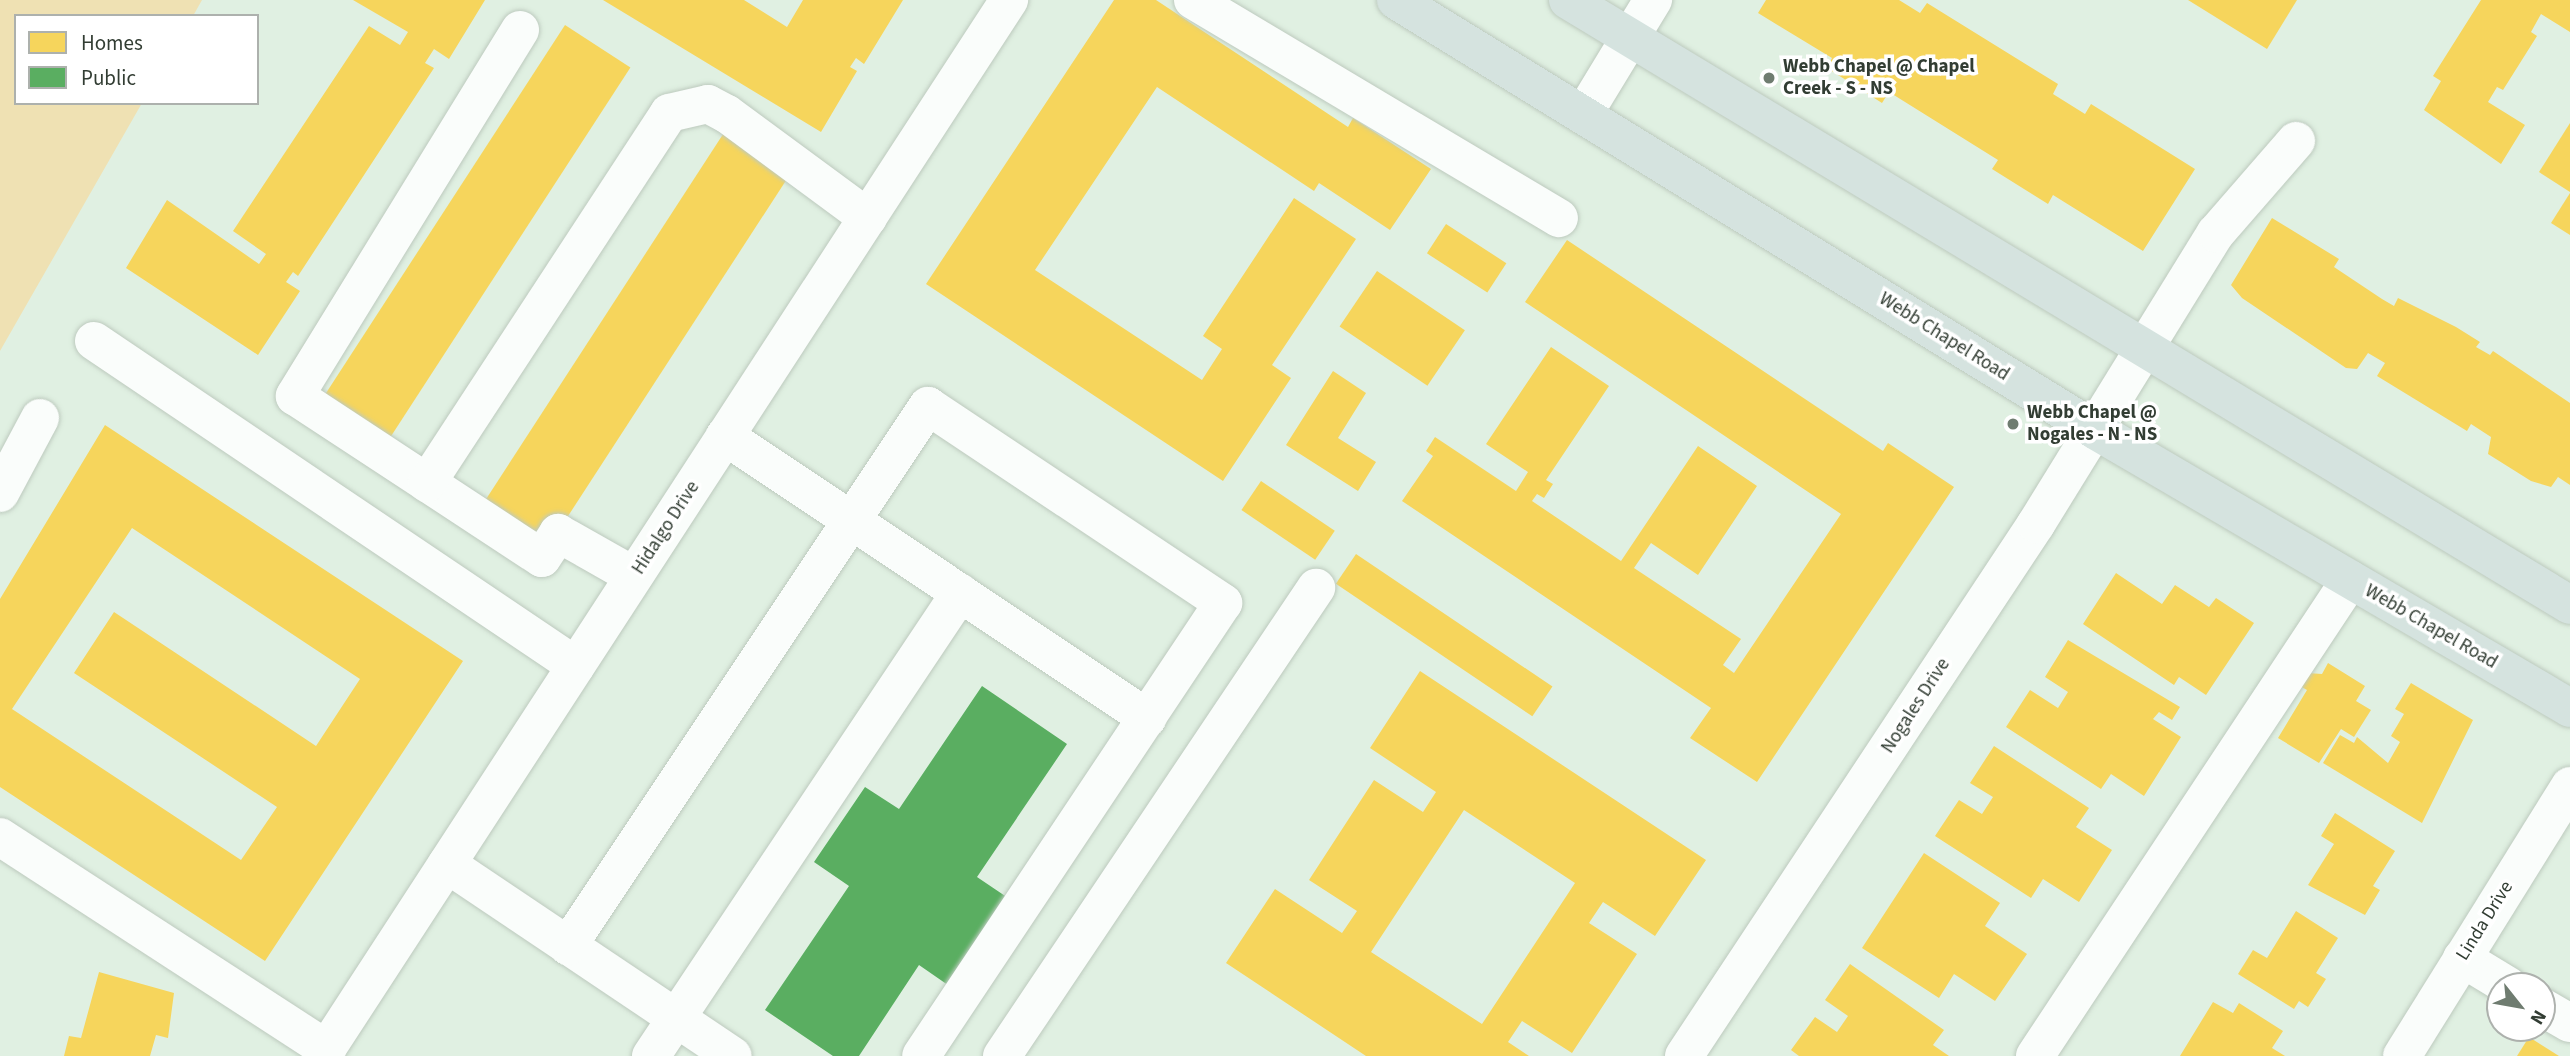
<!DOCTYPE html>
<html>
<head>
<meta charset="utf-8">
<style>
	body { margin:0 }
	#map { position:relative; width:2570px; height:1056px; overflow:hidden; background:#e0f0e2; font-family:"Source Sans 3",sans-serif }
	div>[style] { position:absolute }
	.green>* { inset:0; background:#efe1b3 }
	.homes>* { inset:0; background:#f6d55c; transform-origin:0 0 }
	.public>* { inset:0; background:#5aae61 }
	.roads { filter:drop-shadow(0 0 2px #bdcabe) drop-shadow(0 0 2px #bdcabe) }
	.minor>* { height:38px; margin:-19px; padding:0 19px; transform-origin:19px; border-radius:19px; background:#fafdfb }
	.major>* { height:38px; margin:-19px; padding:0 19px; transform-origin:19px; border-radius:19px; background:#d5e3df }
	.dots>* { width:19px; height:19px; translate:-50% -50%; box-sizing:border-box; border:4px solid #fff; border-radius:50% }
	span { translate:-50% -50%; white-space:nowrap; text-align:center; line-height:1.15; -webkit-text-stroke:7px #fff; paint-order:stroke }
	.poi-label { font-size:19px; color:#323d33; font-weight:700 }
	.left { translate:0 -50%; text-align:left }
	.street-label { font-size:19px; color:#323d33 }
	.legend { position:absolute; left:14px; top:14px; width:245px; height:91px; box-sizing:border-box; background:#fff; border:2px solid #adb1ad; margin:0; padding:9px 12px; list-style:none; font-size:21px; color:#323d33 }
	.legend li { display:flex; align-items:center; gap:14px; height:35px }
	.legend b { width:35px; border:2px solid #adb1ad }
	.north { position:absolute; left:2486px; top:972px; width:70px; height:70px; box-sizing:border-box; background:#fff; border:2px solid #adb1ad; border-radius:50%; rotate:121deg; font-size:19px; font-weight:700; line-height:28px; text-align:center; color:#323d33 }
	.north::after { content:''; display:block; margin:auto; width:24px; height:32px; background:#6f7c70; clip-path:polygon(50% 0,100% 100%,50% 72%,0 100%) }
</style>
</head>
<body>
<div id="map">
	<div class="green">
		<div style="clip-path:polygon(0 0,202px 0,193px 16px,16px 16px,16px 103px,142px 103px,0 351px)"></div>
	</div>
	<div class="homes">
		<div style="clip-path:polygon(353px 0,485px 0,449px 59px,434px 49px,425px 63px,434px 68px,298px 276px,293px 272px,286px 282px,300px 291px,258px 355px,126px 268px,167px 200px,259px 264px,266px 254px,233px 231px,369px 26px,400px 45px,408px 32px)"></div>
		<div style="clip-path:polygon(603px 0,744px 0,787px 27px,803px 0,903px 0,864px 64px,856px 58px,850px 67px,857px 71px,821px 132px)"></div>
		<div style="clip-path:polygon(1114px 0,1156px 0,1348px 127px,1353px 118px,1431px 169px,1390px 230px,1319px 183px,1314px 191px,1157px 87px,1035px 270px,1202px 380px,1222px 349px,1203px 336px,1294px 198px,1356px 239px,1272px 365px,1291px 378px,1223px 481px,926px 284px)"></div>
		<div style="clip-path:polygon(1766px 0,1899px 0,1920px 13px,1927px 3px,2058px 84px,2053px 94px,2085px 114px,2091px 104px,2195px 169px,2143px 251px,2053px 195px,2048px 204px,1992px 169px,1998px 160px,1889px 92px,1882px 103px,1827px 68px,1832px 58px,1758px 13px)"></div>
		<div style="clip-path:polygon(2188px 0,2297px 0,2267px 49px)"></div>
		<div style="clip-path:polygon(2481px 0,2570px 0,2570px 32px,2541px 14px,2531px 32px,2537px 36px,2503px 90px,2497px 87px,2488px 102px,2525px 125px,2501px 164px,2424px 110px,2441px 81px,2433px 76px)"></div>
		<div style="left:565px;top:25px;width:78px;height:453px;rotate:33deg"></div>
		<div style="clip-path:polygon(2570px 123px,2570px 192px,2539px 172px)"></div>
		<div style="left:729px;top:125px;width:78px;height:460px;rotate:33deg"></div>
		<div style="clip-path:polygon(2570px 193px,2570px 235px,2551px 223px)"></div>
		<div style="clip-path:polygon(2272px 218px,2339px 259px,2334px 267px,2382px 299px,2394px 306px,2398px 298px,2456px 327px,2480px 342px,2476px 347px,2490px 355px,2493px 351px,2570px 403px,2570px 485px,2558px 477px,2551px 487px,2531px 481px,2488px 454px,2491px 437px,2471px 424px,2467px 431px,2377px 376px,2385px 363px,2368px 353px,2357px 369px,2346px 368px,2242px 298px,2231px 285px)"></div>
		<div style="left:1446px;top:224px;width:72px;height:35px;rotate:33deg"></div>
		<div style="clip-path:polygon(1567px 240px,1883px 451px,1888px 443px,1954px 487px,1757px 782px,1690px 738px,1711px 708px,1402px 501px,1433px 456px,1426px 451px,1435px 437px,1516px 491px,1528px 472px,1486px 444px,1551px 347px,1609px 386px,1546px 480px,1553px 484px,1544px 498px,1537px 494px,1532px 501px,1621px 561px,1698px 446px,1757px 486px,1698px 575px,1651px 543px,1634px 568px,1741px 639px,1723px 665px,1734px 673px,1841px 514px,1525px 302px)"></div>
		<div style="left:1377px;top:271px;width:106px;height:67px;rotate:34deg"></div>
		<div style="clip-path:polygon(1333px 371px,1366px 393px,1338px 438px,1376px 462px,1358px 491px,1286px 445px)"></div>
		<div style="clip-path:polygon(evenodd,105px 425px,463px 661px,265px 961px,0 787px,0 599px,105px 425px,132px 528px,360px 679px,316px 746px,114px 612px,74px 673px,277px 807px,241px 860px,12px 709px,132px 528px)"></div>
		<div style="left:1261px;top:481px;width:89px;height:35px;rotate:34deg"></div>
		<div style="left:1356px;top:554px;width:237px;height:36px;rotate:34deg"></div>
		<div style="clip-path:polygon(2116px 573px,2162px 604px,2175px 585px,2209px 607px,2216px 598px,2254px 623px,2206px 695px,2179px 677px,2174px 685px,2083px 624px)"></div>
		<div style="clip-path:polygon(2068px 640px,2180px 707px,2172px 720px,2159px 712px,2153px 719px,2181px 737px,2144px 796px,2111px 774px,2101px 789px,2006px 727px,2030px 690px,2058px 708px,2068px 692px,2045px 677px)"></div>
		<div style="clip-path:polygon(2328px 663px,2365px 686px,2356px 701px,2371px 710px,2354px 737px,2341px 729px,2319px 763px,2278px 738px,2307px 690px,2300px 686px,2308px 673px,2322px 674px)"></div>
		<div style="clip-path:polygon(evenodd,1420px 671px,1706px 860px,1655px 936px,1603px 902px,1589px 923px,1637px 954px,1572px 1053px,1522px 1021px,1508px 1042px,1529px 1056px,1366px 1056px,1226px 963px,1275px 889px,1342px 933px,1357px 911px,1309px 880px,1374px 780px,1423px 812px,1436px 792px,1370px 748px,1420px 671px,1464px 810px,1575px 883px,1482px 1024px,1371px 952px,1464px 810px)"></div>
		<div style="clip-path:polygon(2411px 683px,2473px 720px,2422px 823px,2323px 763px,2340px 735px,2354px 743px,2357px 737px,2388px 763px,2400px 742px,2391px 736px,2404px 714px,2395px 709px)"></div>
		<div style="clip-path:polygon(1994px 746px,2089px 808px,2076px 827px,2112px 850px,2079px 902px,2043px 879px,2031px 898px,1935px 836px,1959px 800px,1982px 814px,1993px 797px,1970px 783px)"></div>
		<div style="clip-path:polygon(2335px 813px,2395px 851px,2373px 886px,2380px 890px,2365px 915px,2308px 885px,2334px 844px,2321px 836px)"></div>
		<div style="clip-path:polygon(1924px 853px,2000px 903px,1985px 926px,2027px 954px,1995px 1001px,1954px 974px,1939px 998px,1862px 948px)"></div>
		<div style="clip-path:polygon(2296px 911px,2338px 938px,2316px 973px,2326px 979px,2308px 1007px,2299px 1001px,2294px 1009px,2238px 974px,2253px 950px,2267px 958px)"></div>
		<div style="clip-path:polygon(1850px 964px,1944px 1030px,1933px 1045px,1949px 1056px,1799px 1056px,1791px 1050px,1815px 1017px,1837px 1032px,1848px 1016px,1825px 1000px)"></div>
		<div style="clip-path:polygon(99px 972px,174px 993px,168px 1038px,156px 1035px,150px 1056px,64px 1056px,69px 1036px,81px 1038px)"></div>
		<div style="clip-path:polygon(2213px 1002px,2233px 1013px,2239px 1003px,2283px 1031px,2272px 1048px,2285px 1056px,2180px 1056px)"></div>
		<div style="clip-path:polygon(2529px 1037px,2559px 1056px,2517px 1056px)"></div>
	</div>
	<div class="public">
		<div style="clip-path:polygon(982px 686px,1067px 744px,977px 877px,1017px 904px,958px 992px,919px 965px,859px 1056px,833px 1056px,765px 1010px,849px 886px,814px 862px,865px 787px,899px 809px)"></div>
	</div>
	<div class="roads">
		<div class="minor">
			<div style="left:1193px;top:0;width:426px;rotate:30.8deg"></div>
			<div style="left:520px;top:30px;width:430px;rotate:121.6deg"></div>
			<div style="left:295px;top:396px;width:295px;rotate:33.3deg"></div>
			<div style="left:542px;top:558px;width:30px;rotate:-57deg"></div>
			<div style="left:558px;top:533px;width:87px;rotate:29.5deg"></div>
			<div style="left:1583px;top:115px;width:135px;rotate:-58.7deg"></div>
			<div style="left:94px;top:341px;width:581px;rotate:33.99deg"></div>
			<div style="left:725px;top:436px;width:508px;rotate:33.75deg"></div>
			<div style="left:427px;top:483px;width:442px;rotate:-56.8deg"></div>
			<div style="left:669px;top:113px;width:40px;rotate:-13deg"></div>
			<div style="left:708px;top:104px;width:21px;rotate:28deg"></div>
			<div style="left:727px;top:114px;width:175px;rotate:36.4deg"></div>
			<div style="left:0;top:493px;width:85px;rotate:-61.9deg"></div>
			<div style="left:0;top:837px;width:390px;rotate:33deg"></div>
			<div style="left:447px;top:864px;width:344px;rotate:33.9deg"></div>
			<div style="left:568px;top:946px;width:649px;rotate:-56.31deg"></div>
			<div style="left:928px;top:406px;width:355px;rotate:33.7deg"></div>
			<div style="left:1223px;top:603px;width:544px;rotate:123.69deg"></div>
			<div style="left:2462px;top:958px;width:54px;rotate:31.3deg"></div>
			<div style="left:2542px;top:1007px;width:32px;rotate:30deg"></div>
			<div style="left:322px;top:1056px;width:1260px;rotate:-56.95deg"></div>
			<div style="left:651px;top:1056px;width:557px;rotate:-56.28deg"></div>
			<div style="left:1002px;top:1056px;width:564px;rotate:-56.14deg"></div>
			<div style="left:1684px;top:1056px;width:638px;rotate:-56.51deg"></div>
			<div style="left:2036px;top:524px;width:342px;rotate:-58.3deg"></div>
			<div style="left:2216px;top:233px;width:122px;rotate:-49deg"></div>
			<div style="left:2035px;top:1056px;width:571px;rotate:-56.5deg"></div>
			<div style="left:2402px;top:1056px;width:318px;rotate:-58.1deg"></div>
		</div>
		<div class="major">
			<div style="left:1396px;top:0;width:821px;rotate:31.6deg"></div>
			<div style="left:2095px;top:430px;width:550px;rotate:30.34deg"></div>
			<div style="left:1568px;top:0;width:1170px;rotate:31.12deg"></div>
		</div>
	</div>
	<div class="dots">
		<div style="left:1769px;top:78px;background:#6f7c70"></div>
		<div style="left:2013px;top:424px;background:#6f7c70"></div>
	</div>
	<div class="poi-label">
		<span class="left" style="left:1783px;top:78px">Webb Chapel @ Chapel<br>Creek - S - NS</span>
		<span class="left" style="left:2027px;top:424px">Webb Chapel @<br>Nogales - N - NS</span>
	</div>
	<div class="street-label">
		<span style="left:1944px;top:337px;rotate:32deg">Webb Chapel Road</span>
		<span style="left:666px;top:528px;rotate:-57deg">Hidalgo Drive</span>
		<span style="left:2431px;top:627px;rotate:30deg">Webb Chapel Road</span>
		<span style="left:1916px;top:706px;rotate:-57deg">Nogales Drive</span>
		<span style="left:2485px;top:921px;rotate:-58deg">Linda Drive</span>
	</div>
	<ul class="legend">
	<li><b style="height:19px;background:#f6d55c"></b>Homes</li>
	<li><b style="height:19px;background:#5aae61"></b>Public</li>
	</ul>
	<div class="north">N</div>
</div>
</body>
</html>
